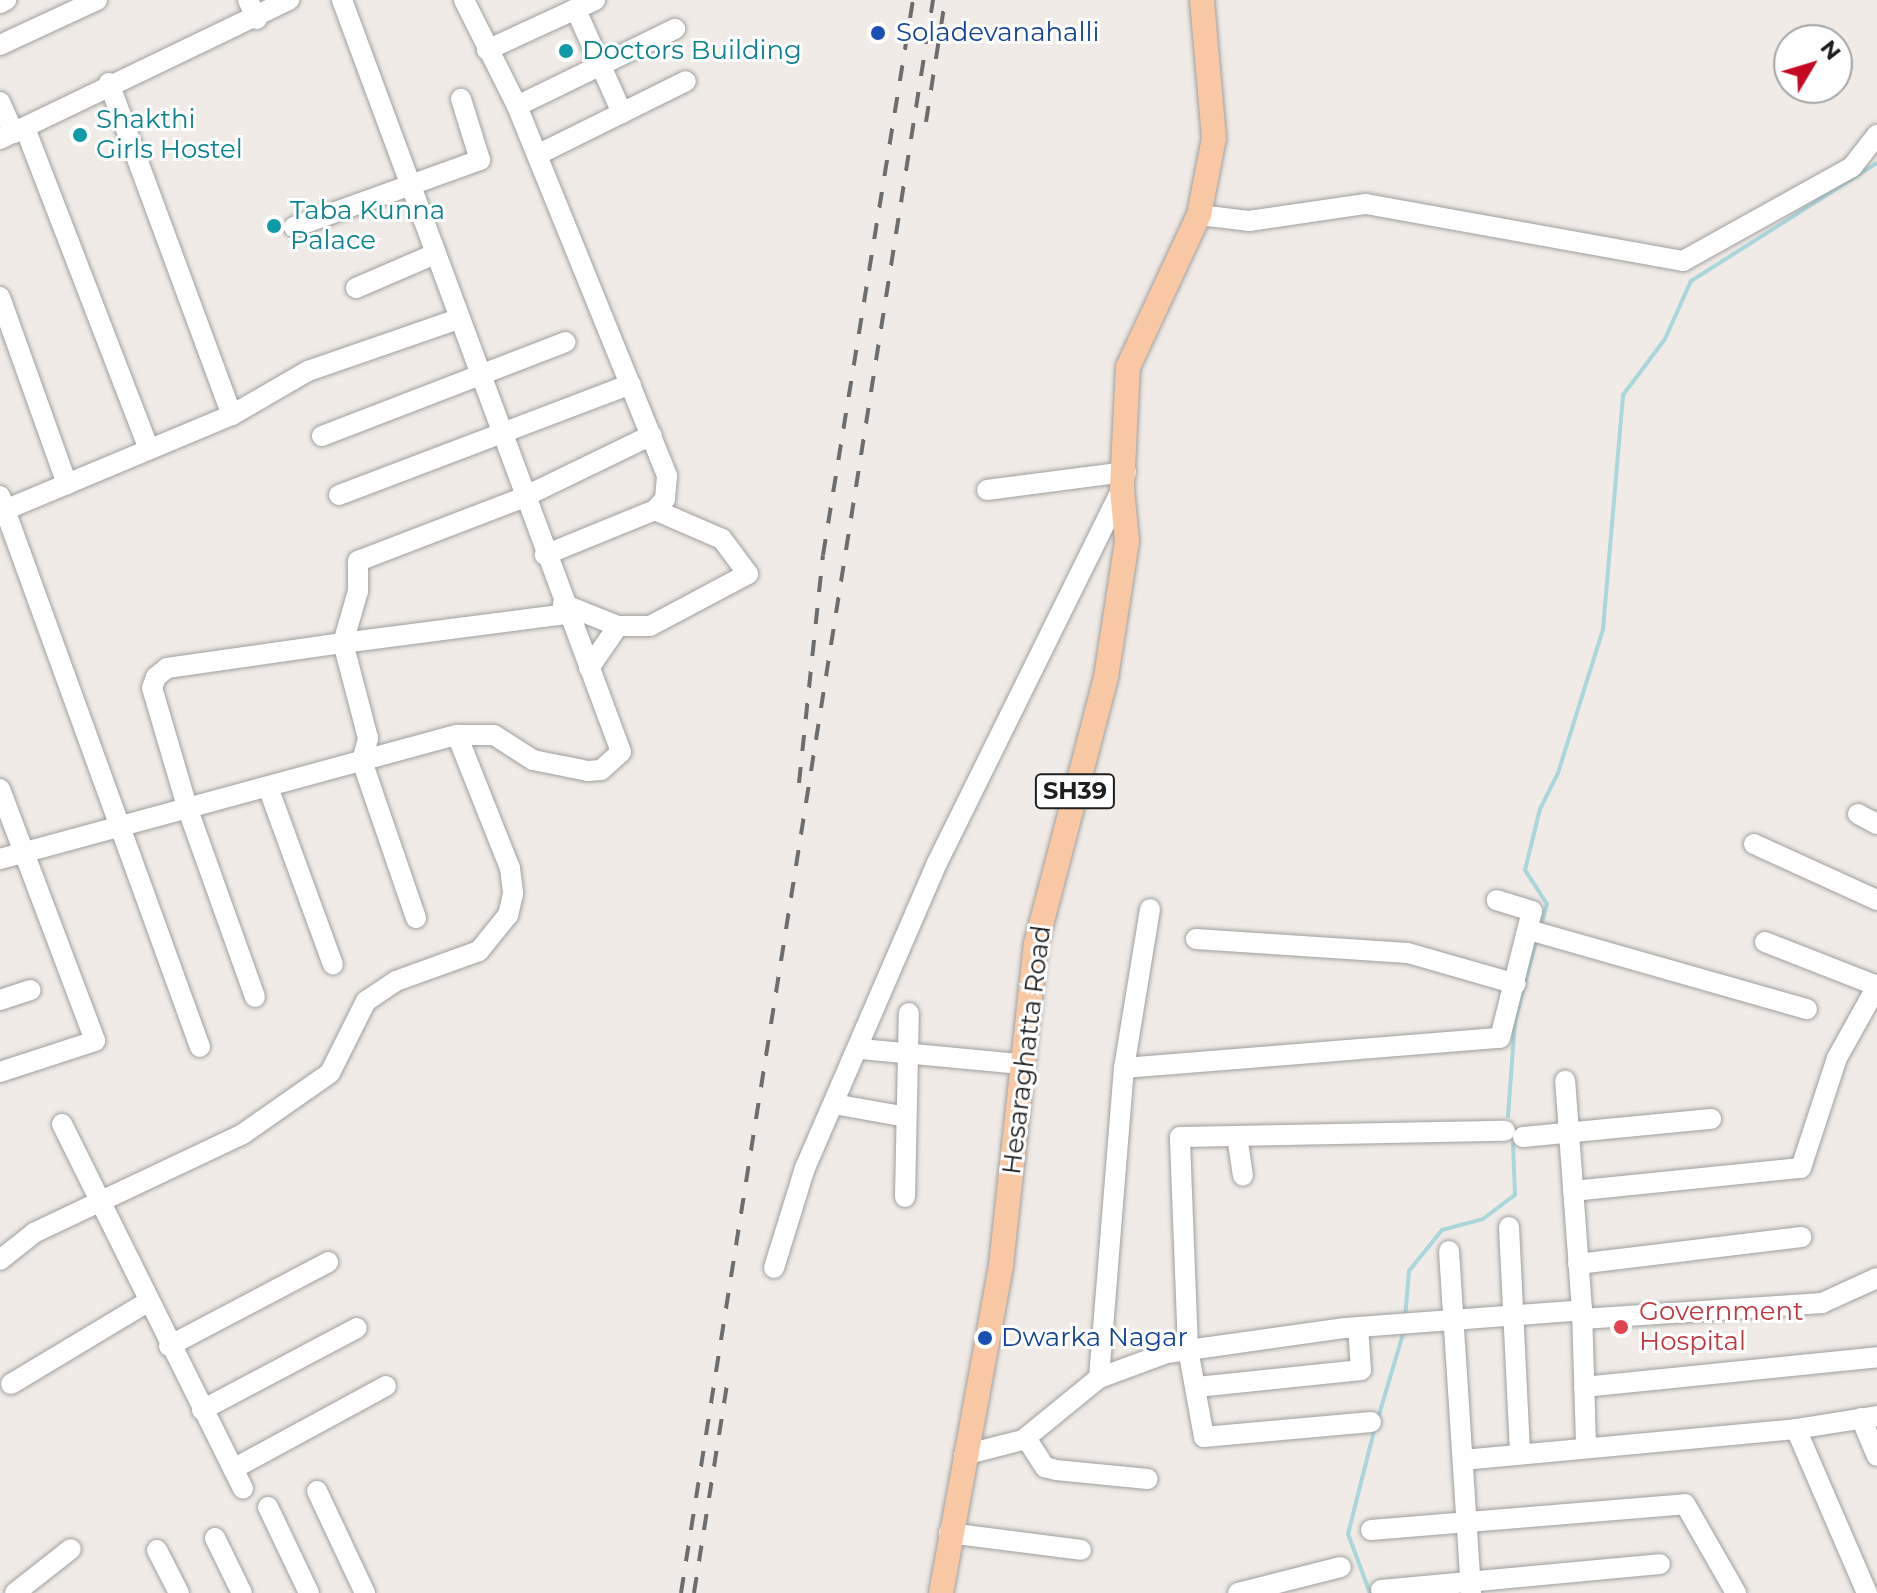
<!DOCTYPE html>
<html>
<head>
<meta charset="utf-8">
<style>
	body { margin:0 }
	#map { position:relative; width:1877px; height:1593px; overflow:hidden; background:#f0ebe6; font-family:Montserrat,sans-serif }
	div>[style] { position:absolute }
	.stream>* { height:4px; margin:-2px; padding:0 2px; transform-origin:2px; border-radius:2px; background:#a9d7db }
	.roads { filter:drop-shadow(0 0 2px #a0a0a0) drop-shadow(0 0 2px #a0a0a0) }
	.minor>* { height:20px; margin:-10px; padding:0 10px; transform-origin:10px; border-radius:10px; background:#fff }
	.major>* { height:24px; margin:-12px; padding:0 12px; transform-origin:12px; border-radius:12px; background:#f8c7a3 }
	.rail>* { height:4px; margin-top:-2px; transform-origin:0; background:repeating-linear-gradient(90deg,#6d6d6d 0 16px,transparent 0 32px) }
	.dots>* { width:22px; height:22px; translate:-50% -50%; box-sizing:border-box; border:4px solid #fff; border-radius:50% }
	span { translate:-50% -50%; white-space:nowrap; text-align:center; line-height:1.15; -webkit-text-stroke:6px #fff; paint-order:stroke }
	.shield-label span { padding:2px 6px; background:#fff; border:2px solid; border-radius:6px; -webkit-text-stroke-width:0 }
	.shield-label { font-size:24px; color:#1f1f1f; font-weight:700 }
	.transit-label { font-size:26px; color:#164399 }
	.left { translate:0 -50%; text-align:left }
	.culture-label { font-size:26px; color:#0d838f }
	.street-label { font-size:26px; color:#1f1f1f }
	.health-label { font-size:26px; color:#be3a42 }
	.north { position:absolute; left:1773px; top:24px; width:80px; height:80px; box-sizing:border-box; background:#fff; border:2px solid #a5a5a5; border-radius:50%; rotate:52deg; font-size:22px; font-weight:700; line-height:32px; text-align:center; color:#1f1f1f }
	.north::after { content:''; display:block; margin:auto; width:28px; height:36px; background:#c50925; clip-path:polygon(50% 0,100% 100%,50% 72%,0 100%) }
</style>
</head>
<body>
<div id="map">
	<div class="stream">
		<div style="left:1541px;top:926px;width:23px;rotate:-75deg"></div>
		<div style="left:1547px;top:904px;width:40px;rotate:-122.9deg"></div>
		<div style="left:1525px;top:870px;width:63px;rotate:-76.2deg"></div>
		<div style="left:1540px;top:809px;width:40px;rotate:-63.4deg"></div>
		<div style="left:1558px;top:773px;width:151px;rotate:-72.6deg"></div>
		<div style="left:1603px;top:629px;width:235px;rotate:-85.1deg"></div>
		<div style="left:1623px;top:395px;width:70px;rotate:-53.1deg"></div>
		<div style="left:1665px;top:339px;width:64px;rotate:-65.9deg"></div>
		<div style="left:1691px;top:281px;width:220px;rotate:-32.4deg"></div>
		<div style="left:1508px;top:1116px;width:95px;rotate:-85.8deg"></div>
		<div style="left:1515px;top:1021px;width:86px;rotate:-75.2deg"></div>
		<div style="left:1405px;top:1318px;width:47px;rotate:-85.1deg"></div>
		<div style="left:1409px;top:1271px;width:53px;rotate:-51.2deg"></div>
		<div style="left:1442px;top:1230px;width:42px;rotate:-15deg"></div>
		<div style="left:1483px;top:1219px;width:40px;rotate:-37deg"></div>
		<div style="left:1515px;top:1195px;width:51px;rotate:-92.2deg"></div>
		<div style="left:1378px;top:1418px;width:91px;rotate:-73.4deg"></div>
		<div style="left:1370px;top:1593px;width:63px;rotate:-110.4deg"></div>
		<div style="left:1348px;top:1534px;width:110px;rotate:-75.8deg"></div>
	</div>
	<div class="roads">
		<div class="minor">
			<div style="left:248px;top:0;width:21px;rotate:65deg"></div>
			<div style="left:342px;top:0;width:802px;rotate:69.64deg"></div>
			<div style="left:621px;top:752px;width:27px;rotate:138deg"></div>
			<div style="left:601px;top:770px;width:13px;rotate:176deg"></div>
			<div style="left:588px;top:771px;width:56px;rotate:-168.7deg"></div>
			<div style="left:533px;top:760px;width:46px;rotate:-147.3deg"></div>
			<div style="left:494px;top:735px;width:37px;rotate:180deg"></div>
			<div style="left:464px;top:0;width:119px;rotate:63.4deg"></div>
			<div style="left:517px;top:106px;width:399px;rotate:67.9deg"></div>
			<div style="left:667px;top:476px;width:23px;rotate:95deg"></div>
			<div style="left:665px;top:499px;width:15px;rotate:132deg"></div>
			<div style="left:655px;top:510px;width:119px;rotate:157.8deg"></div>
			<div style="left:0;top:3px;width:7px;rotate:-27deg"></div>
			<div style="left:576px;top:10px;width:113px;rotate:65.9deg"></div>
			<div style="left:0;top:45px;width:107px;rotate:-24.9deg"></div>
			<div style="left:487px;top:50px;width:119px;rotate:-24.8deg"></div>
			<div style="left:109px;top:83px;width:354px;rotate:69.7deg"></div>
			<div style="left:0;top:102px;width:34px;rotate:66deg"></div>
			<div style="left:517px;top:106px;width:176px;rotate:-26deg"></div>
			<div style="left:25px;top:128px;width:344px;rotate:68.9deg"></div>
			<div style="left:0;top:139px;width:321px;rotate:-25.7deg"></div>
			<div style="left:537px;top:155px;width:166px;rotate:-26.4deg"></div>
			<div style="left:1199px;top:215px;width:50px;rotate:6.8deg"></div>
			<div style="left:1249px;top:221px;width:118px;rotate:-8.3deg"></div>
			<div style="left:1366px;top:204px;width:322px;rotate:10.2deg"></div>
			<div style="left:1683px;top:261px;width:193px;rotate:-29.1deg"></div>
			<div style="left:1852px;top:167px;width:41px;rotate:-52deg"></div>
			<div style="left:294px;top:227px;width:198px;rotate:-19.8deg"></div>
			<div style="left:480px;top:160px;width:64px;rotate:-107.3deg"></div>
			<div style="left:356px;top:288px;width:86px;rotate:-23.3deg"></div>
			<div style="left:0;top:297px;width:199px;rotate:70.3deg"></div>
			<div style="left:322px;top:436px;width:261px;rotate:-21.1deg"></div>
			<div style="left:987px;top:490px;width:140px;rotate:-7.4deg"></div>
			<div style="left:339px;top:495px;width:312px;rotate:-20.8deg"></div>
			<div style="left:0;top:496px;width:586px;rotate:70.05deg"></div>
			<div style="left:0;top:512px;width:251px;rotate:-22.7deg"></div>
			<div style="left:232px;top:415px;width:88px;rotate:-30.1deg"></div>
			<div style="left:308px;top:371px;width:159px;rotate:-19.1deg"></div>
			<div style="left:563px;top:604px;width:59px;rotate:21.8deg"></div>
			<div style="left:589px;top:668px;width:51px;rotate:-55.4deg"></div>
			<div style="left:618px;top:626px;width:32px"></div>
			<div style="left:650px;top:626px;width:111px;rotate:-28deg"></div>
			<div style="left:748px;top:574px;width:44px;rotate:-126.6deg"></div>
			<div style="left:722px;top:539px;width:73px;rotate:-156.6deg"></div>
			<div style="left:268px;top:787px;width:189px;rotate:69.9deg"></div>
			<div style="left:0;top:789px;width:269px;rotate:69.3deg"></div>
			<div style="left:95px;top:1041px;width:100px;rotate:161.9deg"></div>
			<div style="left:1858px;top:814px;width:21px;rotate:28deg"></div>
			<div style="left:1754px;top:844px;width:135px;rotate:24.5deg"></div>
			<div style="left:0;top:859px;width:474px;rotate:-15.2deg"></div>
			<div style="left:457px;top:735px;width:143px;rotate:68.3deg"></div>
			<div style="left:510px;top:868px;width:26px;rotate:83deg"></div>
			<div style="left:513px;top:894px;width:22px;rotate:103deg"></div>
			<div style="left:508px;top:915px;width:46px;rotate:128.9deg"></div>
			<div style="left:479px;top:951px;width:88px;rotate:160.1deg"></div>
			<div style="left:396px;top:981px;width:36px;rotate:146deg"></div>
			<div style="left:366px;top:1001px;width:80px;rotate:116.6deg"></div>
			<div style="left:330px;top:1073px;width:106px;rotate:145deg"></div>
			<div style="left:243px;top:1134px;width:231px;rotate:154.7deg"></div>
			<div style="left:34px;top:1233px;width:43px;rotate:141.5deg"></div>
			<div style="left:416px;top:918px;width:166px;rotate:-109deg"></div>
			<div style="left:362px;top:761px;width:24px;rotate:-75deg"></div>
			<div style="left:368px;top:738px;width:98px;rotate:-104.7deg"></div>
			<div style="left:343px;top:643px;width:226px;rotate:-7.4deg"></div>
			<div style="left:1529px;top:930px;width:289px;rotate:15.9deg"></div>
			<div style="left:1196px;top:939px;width:212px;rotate:3.8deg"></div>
			<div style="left:1408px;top:953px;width:112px;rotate:16deg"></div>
			<div style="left:1765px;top:942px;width:120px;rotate:21.4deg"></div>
			<div style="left:255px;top:997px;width:199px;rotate:-109.7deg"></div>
			<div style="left:188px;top:810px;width:127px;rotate:-106.4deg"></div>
			<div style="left:152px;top:688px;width:12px;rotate:-70deg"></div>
			<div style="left:156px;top:677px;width:14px;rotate:-39deg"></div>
			<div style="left:167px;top:668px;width:178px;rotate:-8.1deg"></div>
			<div style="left:343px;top:643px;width:54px;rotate:-73.9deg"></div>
			<div style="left:358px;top:591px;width:30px;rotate:-90deg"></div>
			<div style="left:358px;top:561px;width:176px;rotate:-21deg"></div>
			<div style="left:522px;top:498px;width:144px;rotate:-25.9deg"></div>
			<div style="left:0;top:1000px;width:32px;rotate:-18deg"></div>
			<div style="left:861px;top:1049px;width:161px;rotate:5.4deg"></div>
			<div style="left:1124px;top:1068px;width:377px;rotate:-4.6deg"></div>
			<div style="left:1500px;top:1038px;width:131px;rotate:-75.9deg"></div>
			<div style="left:1532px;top:911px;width:37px;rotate:-163deg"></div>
			<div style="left:834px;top:1104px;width:73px;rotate:10.2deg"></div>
			<div style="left:62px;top:1124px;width:407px;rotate:63.6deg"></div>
			<div style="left:1237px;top:1136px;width:40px;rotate:81.5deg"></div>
			<div style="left:1523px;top:1137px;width:189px;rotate:-5.5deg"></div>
			<div style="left:1573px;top:1191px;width:229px;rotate:-5.8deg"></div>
			<div style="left:1801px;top:1168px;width:116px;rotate:-71.9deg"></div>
			<div style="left:1837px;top:1058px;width:82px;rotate:-60.9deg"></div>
			<div style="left:905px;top:1197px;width:184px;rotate:-88.8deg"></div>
			<div style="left:1509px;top:1227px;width:226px;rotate:87.2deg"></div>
			<div style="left:1449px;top:1251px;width:343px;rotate:86.3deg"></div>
			<div style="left:1578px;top:1264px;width:225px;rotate:-6.9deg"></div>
			<div style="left:774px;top:1268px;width:105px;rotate:-72.8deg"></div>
			<div style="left:805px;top:1168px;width:332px;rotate:-66.6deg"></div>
			<div style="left:937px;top:863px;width:417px;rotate:-63.7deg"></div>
			<div style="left:1582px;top:1310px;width:138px;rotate:88.3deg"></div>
			<div style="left:1582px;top:1319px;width:241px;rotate:-3.8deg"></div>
			<div style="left:1822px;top:1303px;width:60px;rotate:-24.4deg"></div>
			<div style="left:169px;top:1346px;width:180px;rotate:-27.8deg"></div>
			<div style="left:1099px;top:1378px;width:311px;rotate:-85.4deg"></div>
			<div style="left:1124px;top:1068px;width:161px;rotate:-80.7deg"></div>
			<div style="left:11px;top:1384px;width:157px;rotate:-31deg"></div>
			<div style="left:1197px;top:1387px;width:165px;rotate:-5.9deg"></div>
			<div style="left:1361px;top:1370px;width:43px;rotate:-94deg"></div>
			<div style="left:1584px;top:1387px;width:295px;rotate:-5.8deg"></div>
			<div style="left:202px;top:1410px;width:175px;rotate:-27.9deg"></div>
			<div style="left:1861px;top:1418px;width:41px;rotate:67.2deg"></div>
			<div style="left:1371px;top:1422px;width:168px;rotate:174.9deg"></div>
			<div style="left:1204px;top:1437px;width:89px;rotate:-100.3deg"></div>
			<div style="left:1188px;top:1349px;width:212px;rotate:-92.2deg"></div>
			<div style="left:1180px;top:1137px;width:325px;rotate:-1.1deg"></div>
			<div style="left:1026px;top:1438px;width:35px;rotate:57deg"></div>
			<div style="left:1045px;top:1467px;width:11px;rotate:15deg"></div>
			<div style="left:1056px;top:1470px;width:92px;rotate:5.6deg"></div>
			<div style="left:964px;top:1455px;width:61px;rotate:-14.3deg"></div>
			<div style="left:1023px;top:1440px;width:98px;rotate:-39.2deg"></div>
			<div style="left:1099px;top:1378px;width:72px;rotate:-20.2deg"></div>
			<div style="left:1167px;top:1353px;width:180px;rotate:-8deg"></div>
			<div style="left:1345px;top:1328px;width:238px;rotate:-4.3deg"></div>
			<div style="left:1582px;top:1310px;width:230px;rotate:-94.2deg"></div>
			<div style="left:1463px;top:1460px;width:334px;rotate:-5.3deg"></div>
			<div style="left:233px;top:1469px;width:174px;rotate:-28.5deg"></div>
			<div style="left:317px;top:1491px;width:113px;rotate:64.8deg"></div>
			<div style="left:268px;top:1507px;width:95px;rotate:64.5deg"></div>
			<div style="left:1371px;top:1530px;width:315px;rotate:-4.7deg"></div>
			<div style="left:1685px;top:1504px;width:103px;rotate:60.2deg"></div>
			<div style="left:949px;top:1533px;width:133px;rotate:7.3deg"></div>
			<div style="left:215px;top:1538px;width:61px;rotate:63.9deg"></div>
			<div style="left:157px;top:1550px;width:48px;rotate:62.9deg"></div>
			<div style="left:1381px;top:1590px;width:280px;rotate:-5.3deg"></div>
			<div style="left:15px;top:1593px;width:71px;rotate:-38.2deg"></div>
			<div style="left:1238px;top:1593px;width:106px;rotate:-14.2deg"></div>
			<div style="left:1867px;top:1593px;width:179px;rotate:-113.4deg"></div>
			<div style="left:1796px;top:1429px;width:82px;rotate:-9.1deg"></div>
		</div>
		<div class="major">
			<div style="left:941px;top:1593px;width:333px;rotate:-79.6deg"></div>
			<div style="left:1001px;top:1265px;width:323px;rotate:-83.8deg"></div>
			<div style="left:1036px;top:944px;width:276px;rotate:-75.3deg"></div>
			<div style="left:1106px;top:677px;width:138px;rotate:-81.2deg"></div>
			<div style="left:1127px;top:541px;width:52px;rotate:-95.5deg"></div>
			<div style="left:1122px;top:489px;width:122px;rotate:-87.2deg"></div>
			<div style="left:1128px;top:367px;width:168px;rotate:-65deg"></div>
			<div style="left:1199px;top:215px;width:78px;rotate:-79deg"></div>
			<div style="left:1214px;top:138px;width:139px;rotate:-95deg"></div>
		</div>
	</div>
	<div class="rail">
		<div style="left:926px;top:122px;width:123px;rotate:-81.1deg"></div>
		<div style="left:799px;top:783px;width:229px;rotate:-84deg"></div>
		<div style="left:823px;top:555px;width:562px;rotate:-80.79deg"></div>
		<div style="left:681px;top:1593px;width:1613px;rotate:-81.01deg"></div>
		<div style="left:694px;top:1593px;width:217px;rotate:-81deg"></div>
	</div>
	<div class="dots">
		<div style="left:878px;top:33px;background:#1a4fb4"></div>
		<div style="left:566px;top:51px;background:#0f9aa8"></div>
		<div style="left:80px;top:135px;background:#0f9aa8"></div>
		<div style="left:274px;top:226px;background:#0f9aa8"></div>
		<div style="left:1621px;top:1327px;background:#e0444e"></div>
		<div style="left:985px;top:1338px;background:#1a4fb4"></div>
	</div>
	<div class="shield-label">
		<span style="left:1075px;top:791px">SH39</span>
	</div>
	<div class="transit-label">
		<span class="left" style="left:896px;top:33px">Soladevanahalli</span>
		<span class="left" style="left:1001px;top:1338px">Dwarka Nagar</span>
	</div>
	<div class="culture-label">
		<span class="left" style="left:582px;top:51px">Doctors Building</span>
		<span class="left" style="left:96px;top:135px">Shakthi<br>Girls Hostel</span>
		<span class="left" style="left:290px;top:226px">Taba Kunna<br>Palace</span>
	</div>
	<div class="street-label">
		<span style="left:1027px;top:1050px;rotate:-83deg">Hesaraghatta Road</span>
	</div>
	<div class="health-label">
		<span class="left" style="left:1639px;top:1327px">Government<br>Hospital</span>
	</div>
	<div class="north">N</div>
</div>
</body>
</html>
